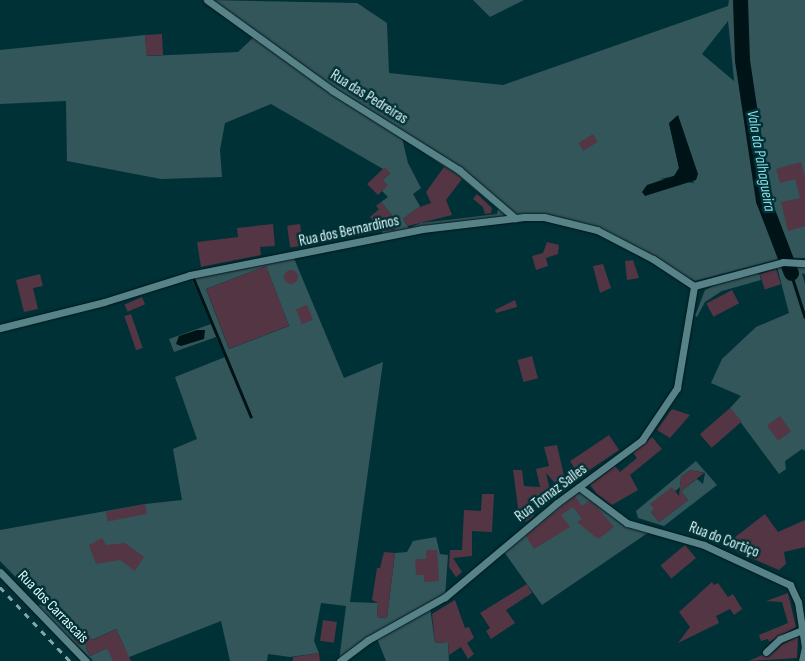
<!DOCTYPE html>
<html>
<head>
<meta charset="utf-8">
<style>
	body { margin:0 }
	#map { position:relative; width:805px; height:661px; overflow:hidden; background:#003136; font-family:"Sofia Sans Condensed",sans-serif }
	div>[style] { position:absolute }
	.green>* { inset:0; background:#32565a }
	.water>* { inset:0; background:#001316 }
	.stream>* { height:2.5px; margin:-1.25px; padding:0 1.25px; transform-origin:1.25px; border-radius:1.25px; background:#001316 }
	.river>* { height:15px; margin:-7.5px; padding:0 7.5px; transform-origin:7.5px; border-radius:7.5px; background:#001316 }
	.building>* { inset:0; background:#543543; transform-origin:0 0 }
	.round { border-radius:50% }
	.roads { filter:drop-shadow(0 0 1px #02171a) drop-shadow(0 0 1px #02171a) }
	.minor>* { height:7px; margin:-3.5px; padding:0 3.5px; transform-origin:3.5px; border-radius:3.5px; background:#578388 }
	.rail>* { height:2.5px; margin-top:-1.25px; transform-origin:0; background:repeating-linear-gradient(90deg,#84a7aa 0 6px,transparent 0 12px) }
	span { translate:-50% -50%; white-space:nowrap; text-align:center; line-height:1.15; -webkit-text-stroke:5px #003136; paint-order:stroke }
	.street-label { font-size:15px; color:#e2fafc }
	.water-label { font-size:16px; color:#8ddce6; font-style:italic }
</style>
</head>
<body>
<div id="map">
	<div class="green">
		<div style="clip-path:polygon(evenodd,207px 0,357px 3px,387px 23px,389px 73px,503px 85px,728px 6px,729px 0,805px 0,805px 258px,783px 258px,695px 281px,597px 230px,544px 217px,524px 217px,383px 238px,382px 231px,394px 230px,400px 225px,381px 202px,388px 197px,382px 191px,383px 180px,390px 173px,271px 104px,225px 123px,220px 150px,222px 177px,161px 179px,67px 161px,66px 101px,0 104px,0 50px,145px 35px,147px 56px,238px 52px,255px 36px,207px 0,728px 21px,734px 80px,734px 81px,702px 54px,728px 21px,207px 0,669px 123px,694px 183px,660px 179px,674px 176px,679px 168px,669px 123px,207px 0,402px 138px,462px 179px,498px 209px,497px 214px,421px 223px,409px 228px,403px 219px,416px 209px,418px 211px,420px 206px,413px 194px,421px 188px,408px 163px,402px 138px)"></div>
		<div style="clip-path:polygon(473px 0,524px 0,490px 17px)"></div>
		<div style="clip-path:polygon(evenodd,293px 256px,344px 378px,383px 362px,350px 602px,378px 603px,377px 617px,387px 618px,395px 553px,407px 552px,413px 541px,436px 537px,440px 554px,448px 555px,445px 597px,430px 607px,435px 643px,448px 642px,449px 661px,386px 661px,376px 636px,339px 661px,346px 606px,321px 603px,314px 641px,319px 653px,290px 657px,268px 654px,267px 661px,230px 661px,221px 621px,119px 661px,93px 661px,37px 606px,42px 604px,0 561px,0 530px,145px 504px,182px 500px,173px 449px,197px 439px,175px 377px,225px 357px,216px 337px,174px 352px,169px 339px,211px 324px,190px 275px,293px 256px,266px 266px,289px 326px,229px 349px,206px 289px,266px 266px,293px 256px,116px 629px,124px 646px,110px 653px,107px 648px,90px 656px,86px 648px,93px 645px,92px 640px,116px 629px)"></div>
		<div style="clip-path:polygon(805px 263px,805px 274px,802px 273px,805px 284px,805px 451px,802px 449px,785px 461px,786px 469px,779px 474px,730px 408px,741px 396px,711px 383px,722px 359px,756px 327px,789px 313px,777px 267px)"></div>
		<div style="clip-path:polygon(759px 273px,761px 280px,722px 291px,705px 302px,697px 317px,695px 316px,705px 290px,717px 284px)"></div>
		<div style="clip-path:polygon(evenodd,696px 461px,717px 485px,664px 526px,638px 518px,636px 511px,696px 461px,690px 470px,705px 473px,703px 484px,697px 479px,681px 491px,688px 500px,659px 522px,651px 512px,680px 487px,681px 477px,690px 470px)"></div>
		<div style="clip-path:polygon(579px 487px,622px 520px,652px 530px,542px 605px,502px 549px)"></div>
	</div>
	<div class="water">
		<div style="clip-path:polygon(678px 115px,698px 174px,696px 180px,645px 196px,642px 192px,647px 185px,674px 176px,679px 168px,669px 123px)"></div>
		<div style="clip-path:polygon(197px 330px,205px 330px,204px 339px,181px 346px,176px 344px,179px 336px)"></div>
	</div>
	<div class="stream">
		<div style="left:791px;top:273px;width:46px;rotate:72.3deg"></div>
		<div style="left:193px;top:277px;width:151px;rotate:67.4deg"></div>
	</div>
	<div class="river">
		<div style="left:740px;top:0;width:60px;rotate:88.1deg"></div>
		<div style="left:742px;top:60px;width:142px;rotate:81.5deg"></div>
		<div style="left:763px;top:200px;width:78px;rotate:69deg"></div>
	</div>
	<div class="building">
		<div style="left:162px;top:34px;width:21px;height:17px;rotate:87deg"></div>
		<div style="left:593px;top:134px;width:9px;height:17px;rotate:58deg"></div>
		<div style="clip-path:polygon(801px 162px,805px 177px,805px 226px,788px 231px,781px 202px,800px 198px,795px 179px,780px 183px,776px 169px)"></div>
		<div style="clip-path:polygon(385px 167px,390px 173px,383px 180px,388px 185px,378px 195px,367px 184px)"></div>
		<div style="clip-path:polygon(444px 167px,462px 179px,446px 200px,452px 215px,408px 226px,403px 219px,417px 208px,431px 203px,426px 192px)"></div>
		<div style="clip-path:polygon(477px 194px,492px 208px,491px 213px,485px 214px,483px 207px,473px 199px)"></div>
		<div style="clip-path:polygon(381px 202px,400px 225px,395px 229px,382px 231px,370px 217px,379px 209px,376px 206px)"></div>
		<div style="clip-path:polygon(273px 224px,275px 246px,260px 247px,261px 255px,201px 267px,197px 242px,238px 237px,237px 228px)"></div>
		<div style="left:300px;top:224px;width:22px;height:13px;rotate:82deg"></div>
		<div style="clip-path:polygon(547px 242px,559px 245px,558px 254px,546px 258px,548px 266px,536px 270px,532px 256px,543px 253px)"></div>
		<div style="clip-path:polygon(633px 260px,639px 278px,627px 280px,625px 261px)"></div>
		<div style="clip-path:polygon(603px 264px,611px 288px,600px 293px,593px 266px)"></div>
		<div style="left:266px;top:266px;width:64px;height:64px;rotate:69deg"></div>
		<div style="left:776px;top:269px;width:16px;height:17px;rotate:72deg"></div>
		<div class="round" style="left:284px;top:270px;width:14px;height:14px"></div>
		<div style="clip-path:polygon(40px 274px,43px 286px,33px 288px,38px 309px,24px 312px,16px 280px)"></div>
		<div style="left:732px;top:290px;width:15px;height:29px;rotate:62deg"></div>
		<div style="left:142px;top:297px;width:8px;height:19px;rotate:67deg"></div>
		<div style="clip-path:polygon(515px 300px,517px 307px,496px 313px,495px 310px)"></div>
		<div style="left:307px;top:305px;width:16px;height:12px;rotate:68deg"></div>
		<div style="left:131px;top:314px;width:36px;height:7px;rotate:71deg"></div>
		<div style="left:532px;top:356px;width:23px;height:15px;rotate:75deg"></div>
		<div style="left:730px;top:408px;width:18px;height:40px;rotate:49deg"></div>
		<div style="clip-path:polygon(672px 409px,690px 415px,670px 438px,657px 430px)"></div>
		<div style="left:780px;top:416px;width:19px;height:16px;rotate:54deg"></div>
		<div style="left:609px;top:435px;width:18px;height:47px;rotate:56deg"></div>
		<div style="clip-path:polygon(652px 437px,662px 449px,630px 475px,638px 490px,612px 505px,597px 494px,590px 485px,615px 466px,620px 472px,637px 458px,633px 453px)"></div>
		<div style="clip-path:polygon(557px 445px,565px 480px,571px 485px,563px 492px,546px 473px,552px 499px,528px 503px,534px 516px,526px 522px,519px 515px,513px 470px,522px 470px,524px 486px,540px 487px,536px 469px,549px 466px,544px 447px)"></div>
		<div style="clip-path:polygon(690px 470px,704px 473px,681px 491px,688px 500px,659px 522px,651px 512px,654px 509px,650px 504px,672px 487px,679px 496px,681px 477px)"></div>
		<div style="clip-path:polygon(482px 494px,494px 494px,492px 532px,472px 531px,472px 556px,453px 558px,462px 572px,456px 577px,449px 567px,450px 550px,462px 550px,464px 510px,481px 511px)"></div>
		<div style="clip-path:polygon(575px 496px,582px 506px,589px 501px,596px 506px,614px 527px,598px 539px,577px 522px,582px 519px,573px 507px,561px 515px,570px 527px,534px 549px,526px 536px)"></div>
		<div style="left:145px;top:504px;width:10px;height:40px;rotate:79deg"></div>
		<div style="clip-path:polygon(765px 514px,778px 532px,805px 520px,805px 547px,784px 552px,786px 564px,779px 570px,737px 552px,730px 541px)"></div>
		<div style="clip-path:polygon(102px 538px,106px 545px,125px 543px,144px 557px,135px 571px,120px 560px,96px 564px,89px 545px)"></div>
		<div style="left:685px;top:545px;width:17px;height:32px;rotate:50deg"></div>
		<div style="clip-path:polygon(426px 550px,437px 550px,439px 581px,424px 582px,424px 575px,416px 575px,415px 559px,426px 559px)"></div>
		<div style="clip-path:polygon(384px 552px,395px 553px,387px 618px,377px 617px,378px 603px,372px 600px,377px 568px,380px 568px)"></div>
		<div style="clip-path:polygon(712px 582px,714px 585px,718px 583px,728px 597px,733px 594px,742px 609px,734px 615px,730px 609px,716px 616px,719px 623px,678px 643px,690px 627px,679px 612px)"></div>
		<div style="clip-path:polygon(527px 584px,532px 593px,506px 610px,515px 623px,491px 639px,486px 631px,490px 628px,480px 613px)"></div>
		<div style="clip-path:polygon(788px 593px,796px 627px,769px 642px,768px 639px,761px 641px,759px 635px,788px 623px,782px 602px,766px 601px)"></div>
		<div style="clip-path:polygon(455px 600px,465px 628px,469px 627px,474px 638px,467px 643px,474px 654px,468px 659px,461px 647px,449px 655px,448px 642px,435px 643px,432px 614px)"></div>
		<div style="left:323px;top:620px;width:14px;height:21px;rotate:8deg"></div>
		<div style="clip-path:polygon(84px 629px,93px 640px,116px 629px,131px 661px,113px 661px,107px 648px,90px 656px,83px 641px,79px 645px,73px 639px)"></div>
		<div style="clip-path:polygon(798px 637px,797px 658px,749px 661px,762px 655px,768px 657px,783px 644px)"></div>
		<div style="clip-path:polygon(319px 653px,320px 661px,293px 661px,293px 657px)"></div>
	</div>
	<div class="roads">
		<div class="minor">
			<div style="left:207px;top:0;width:155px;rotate:35.8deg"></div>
			<div style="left:333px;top:91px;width:149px;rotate:32.1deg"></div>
			<div style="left:459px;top:170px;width:74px;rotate:40.6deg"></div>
			<div style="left:694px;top:286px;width:92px;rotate:-15.1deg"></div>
			<div style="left:783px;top:262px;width:22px;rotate:3deg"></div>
			<div style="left:0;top:328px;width:107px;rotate:-14deg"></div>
			<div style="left:104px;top:302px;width:90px;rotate:-17.4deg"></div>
			<div style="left:190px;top:275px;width:237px;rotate:-11.2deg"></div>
			<div style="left:422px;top:229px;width:103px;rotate:-6.7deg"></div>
			<div style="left:524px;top:217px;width:20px"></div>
			<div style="left:544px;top:217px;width:55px;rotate:13.8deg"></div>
			<div style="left:597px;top:230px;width:63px;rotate:27.4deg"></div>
			<div style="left:653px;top:259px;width:49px;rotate:33.4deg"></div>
			<div style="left:579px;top:487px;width:60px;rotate:36.9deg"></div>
			<div style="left:627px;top:523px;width:80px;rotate:15.9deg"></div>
			<div style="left:704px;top:545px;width:95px;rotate:24.9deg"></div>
			<div style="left:790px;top:585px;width:19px;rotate:65deg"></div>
			<div style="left:798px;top:602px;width:46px;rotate:81.2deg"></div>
			<div style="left:805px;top:647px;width:14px;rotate:102deg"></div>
			<div style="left:0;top:572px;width:124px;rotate:46deg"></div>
			<div style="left:766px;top:652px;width:19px;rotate:-43deg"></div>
			<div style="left:780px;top:639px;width:24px;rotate:-22deg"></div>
			<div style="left:340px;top:661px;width:35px;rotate:-37deg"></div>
			<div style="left:368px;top:640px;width:88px;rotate:-29.2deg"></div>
			<div style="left:445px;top:597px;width:146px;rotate:-40deg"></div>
			<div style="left:557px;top:503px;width:106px;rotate:-36.5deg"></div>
			<div style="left:642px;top:440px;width:63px;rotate:-56.1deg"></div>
			<div style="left:677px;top:388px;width:103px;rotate:-80.5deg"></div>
		</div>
	</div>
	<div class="rail">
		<div style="left:0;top:587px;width:102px;rotate:46.6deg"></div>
	</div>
	<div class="street-label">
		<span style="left:369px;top:97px;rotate:32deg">Rua das Pedreiras</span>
		<span style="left:349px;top:231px;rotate:-12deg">Rua dos Bernardinos</span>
		<span style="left:551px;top:493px;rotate:-37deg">Rua Tomaz Salles</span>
		<span style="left:724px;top:540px;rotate:21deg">Rua do Cortiço</span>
		<span style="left:53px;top:607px;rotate:46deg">Rua dos Carrascais</span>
	</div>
	<div class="water-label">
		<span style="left:760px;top:161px;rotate:80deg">Vala da Palhagueira</span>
	</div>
</div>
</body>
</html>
